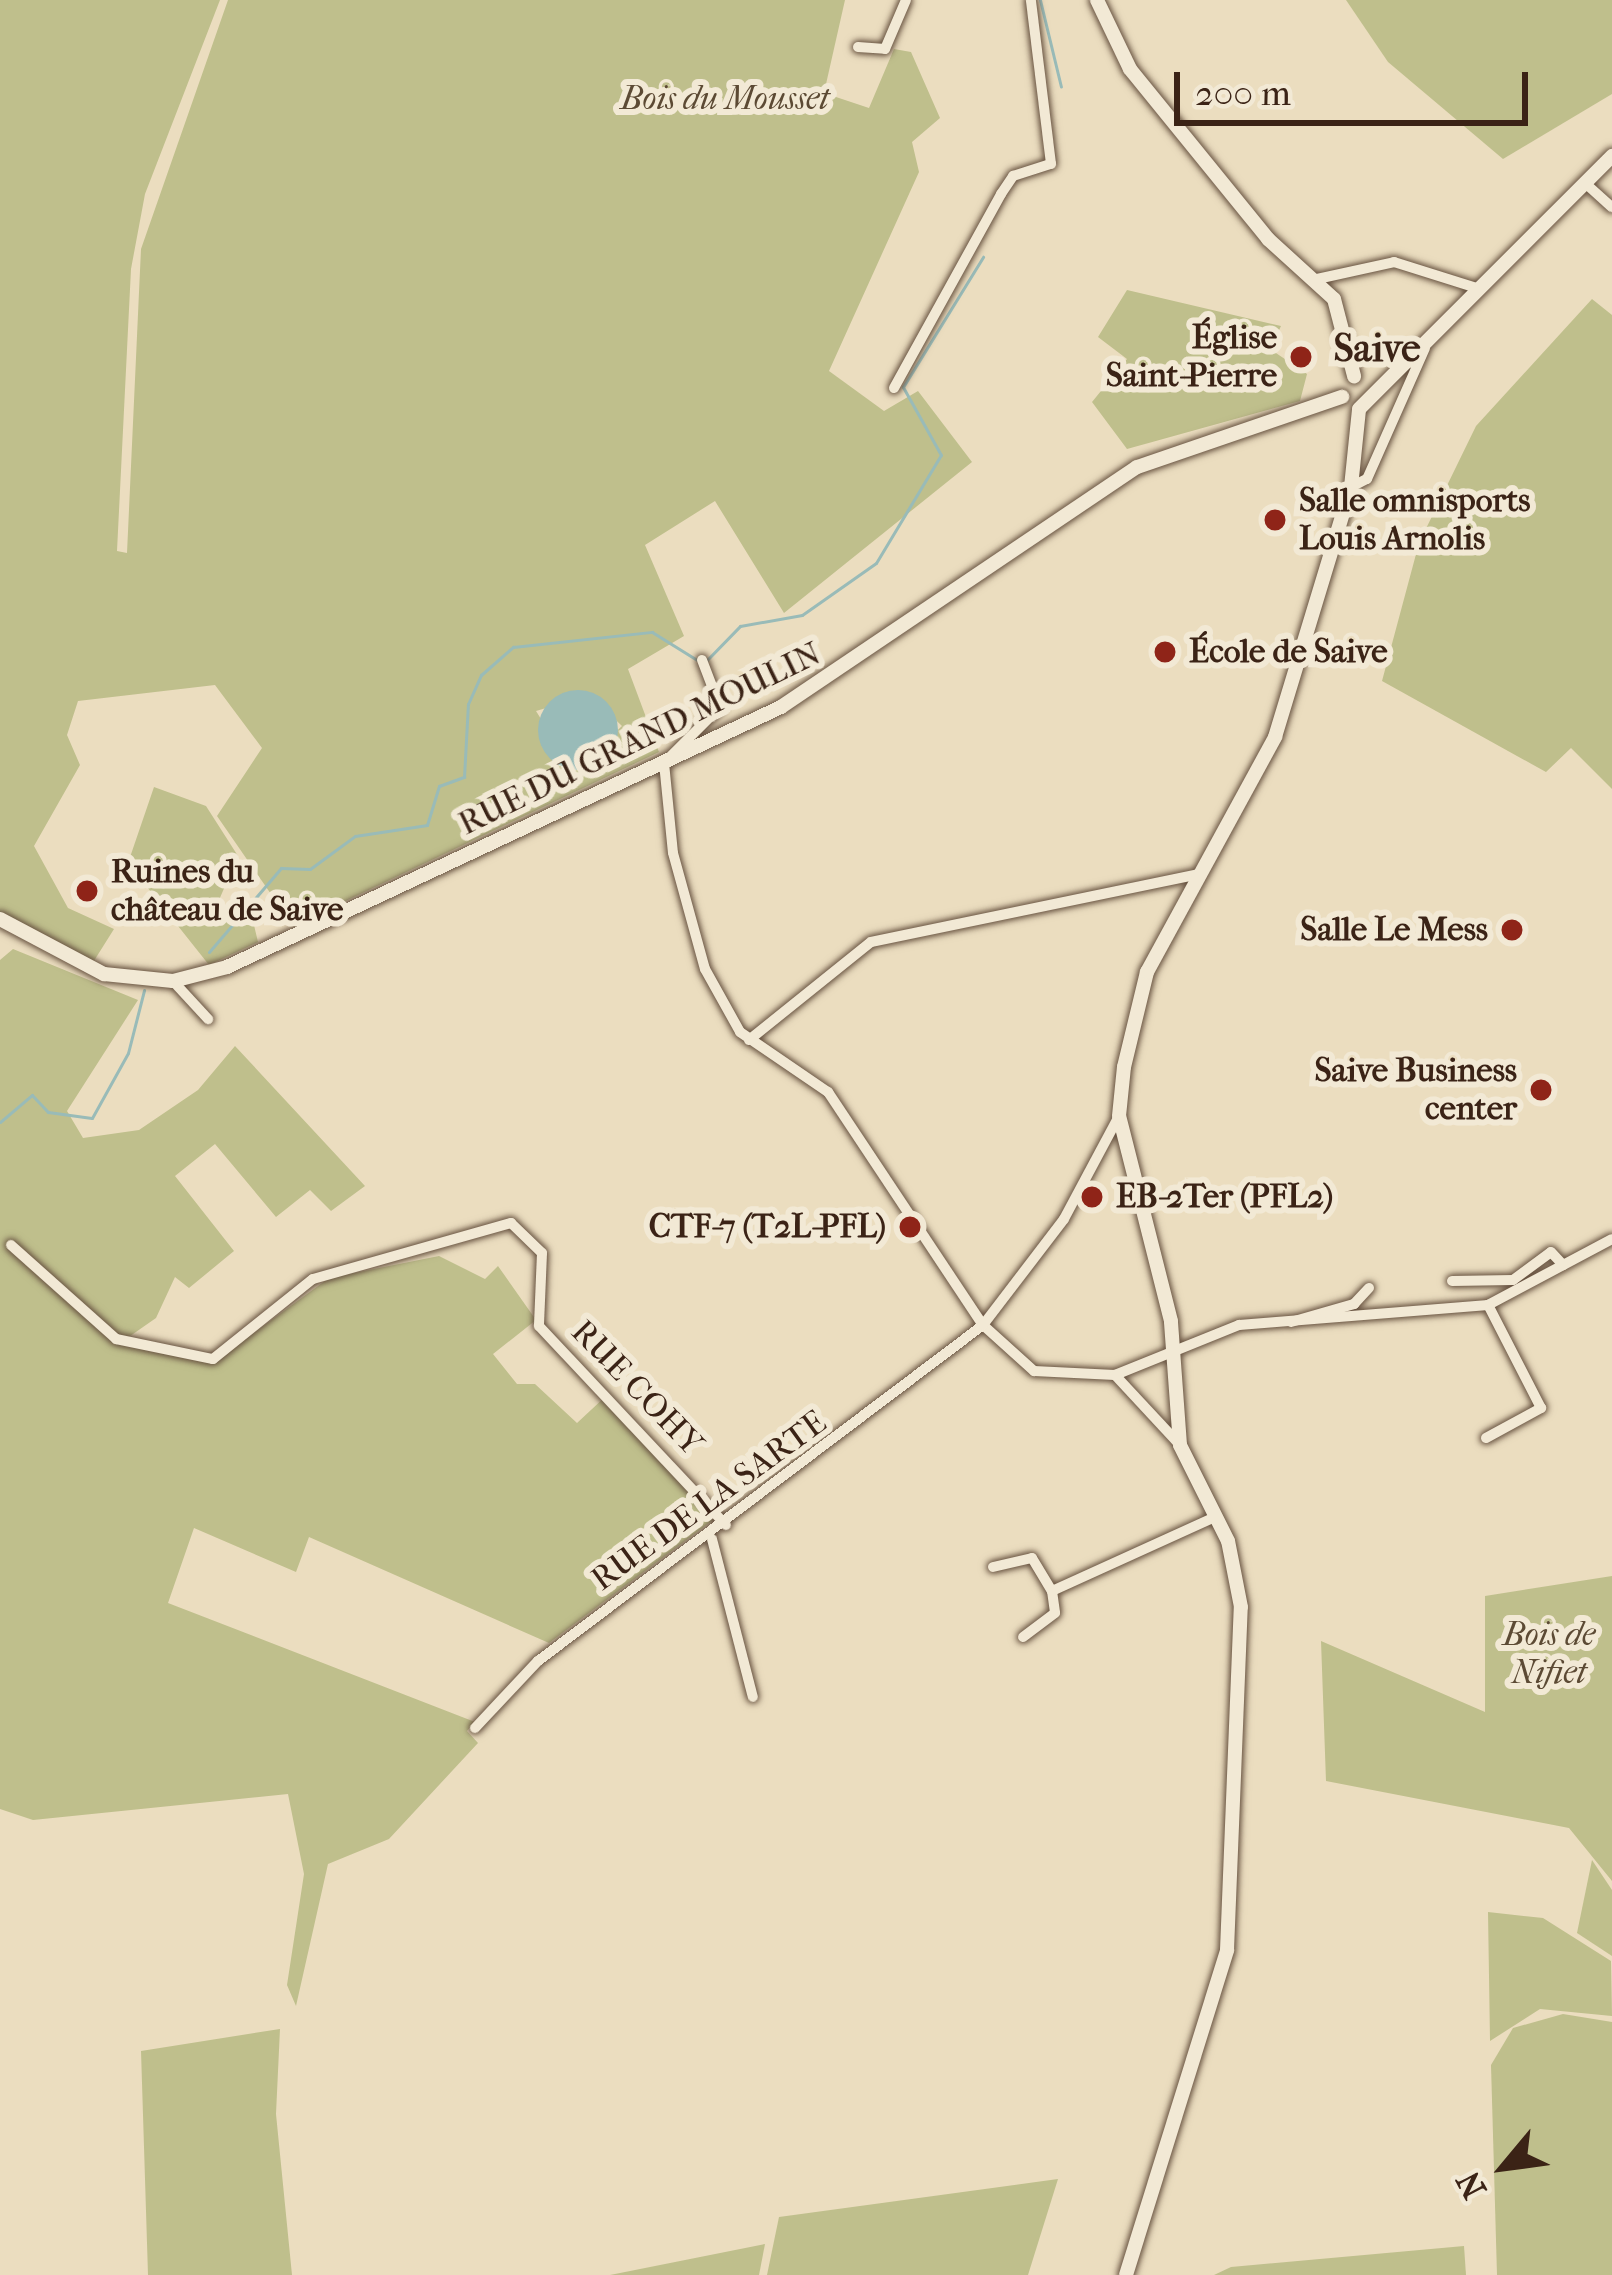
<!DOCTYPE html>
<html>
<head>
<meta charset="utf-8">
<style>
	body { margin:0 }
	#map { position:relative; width:1612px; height:2275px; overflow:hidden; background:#ebddbf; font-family:"IM FELL French Canon",serif }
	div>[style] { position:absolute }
	.green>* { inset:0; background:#bfbf8c }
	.water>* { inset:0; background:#99bbb8 }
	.round { border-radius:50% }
	.stream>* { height:3px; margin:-1.5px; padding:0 1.5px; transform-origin:1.5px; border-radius:1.5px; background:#99bbb8 }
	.roads { filter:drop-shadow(0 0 3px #675240) drop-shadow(0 0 3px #675240) }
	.minor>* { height:10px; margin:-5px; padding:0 5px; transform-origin:5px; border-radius:5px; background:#f2e9d5 }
	.tertiary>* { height:14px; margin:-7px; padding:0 7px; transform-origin:7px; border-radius:7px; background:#f2e9d5 }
	.dots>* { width:33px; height:33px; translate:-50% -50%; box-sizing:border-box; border:6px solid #f2e9d5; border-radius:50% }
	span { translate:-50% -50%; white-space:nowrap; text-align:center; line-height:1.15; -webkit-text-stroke:12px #f2e9d5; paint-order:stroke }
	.park-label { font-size:33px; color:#5c4a34; font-style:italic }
	.poi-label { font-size:33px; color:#3b2316; font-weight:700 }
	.right { translate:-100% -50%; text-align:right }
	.left { translate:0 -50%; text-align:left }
	.street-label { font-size:33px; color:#3b2316 }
	.quarter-label { font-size:39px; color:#3b2316; font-weight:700 }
	.north { position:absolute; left:1444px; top:2107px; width:120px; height:120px; -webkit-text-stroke:9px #f2e9d5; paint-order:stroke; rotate:241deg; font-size:33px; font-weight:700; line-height:48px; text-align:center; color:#3b2316 }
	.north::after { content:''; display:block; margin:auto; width:42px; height:54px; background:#3b2316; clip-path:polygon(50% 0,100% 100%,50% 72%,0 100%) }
	.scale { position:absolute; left:1174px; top:72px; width:354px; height:54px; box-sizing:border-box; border:6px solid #3b2316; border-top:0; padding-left:15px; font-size:36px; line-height:42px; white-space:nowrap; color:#3b2316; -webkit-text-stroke:9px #f2e9d5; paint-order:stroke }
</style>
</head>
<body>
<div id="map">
	<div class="green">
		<div style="clip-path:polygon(evenodd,0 0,220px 0,145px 194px,131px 269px,117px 551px,127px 553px,141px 249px,228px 0,845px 0,824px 93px,869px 108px,894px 49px,911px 52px,940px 118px,912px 142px,919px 172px,829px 371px,884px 411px,918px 391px,972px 462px,784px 613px,715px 501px,645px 545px,684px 636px,628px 669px,659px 752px,293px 926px,217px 816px,262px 748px,215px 685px,78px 701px,67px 735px,80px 765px,34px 846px,68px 908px,114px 929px,92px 964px,0 912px,0 0,590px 695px,622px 726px,574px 772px,536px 711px,590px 695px)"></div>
		<div style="clip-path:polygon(1346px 0,1612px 0,1612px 94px,1503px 159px,1388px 62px)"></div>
		<div style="clip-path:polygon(1127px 290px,1281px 326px,1270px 349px,1307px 374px,1300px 401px,1127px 449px,1092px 402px,1127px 359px,1098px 337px)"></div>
		<div style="clip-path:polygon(1592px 299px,1612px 315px,1612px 789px,1571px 748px,1546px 772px,1382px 681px,1419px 543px,1476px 426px)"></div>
		<div style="clip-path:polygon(154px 787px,206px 806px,238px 856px,216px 907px,248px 900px,258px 942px,209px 965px,128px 863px)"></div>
		<div style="clip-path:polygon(13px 949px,138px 1000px,67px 1111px,83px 1138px,139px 1130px,198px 1090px,235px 1046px,365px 1186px,331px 1211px,310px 1190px,276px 1217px,215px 1144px,175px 1176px,234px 1251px,189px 1288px,175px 1277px,156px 1318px,123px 1341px,214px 1362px,329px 1278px,439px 1256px,485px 1279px,498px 1266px,536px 1320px,493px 1354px,517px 1384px,535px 1384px,577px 1423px,606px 1396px,713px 1520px,549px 1643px,309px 1537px,296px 1572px,194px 1528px,168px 1603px,475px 1722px,467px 1731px,478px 1743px,389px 1839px,328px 1864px,296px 2006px,287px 1985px,304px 1874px,288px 1794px,33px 1820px,0 1809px,0 960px)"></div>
		<div style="clip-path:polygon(1612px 1576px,1612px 1881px,1569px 1828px,1326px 1781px,1321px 1641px,1485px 1712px,1485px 1596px)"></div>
		<div style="clip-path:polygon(1592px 1860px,1612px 1890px,1612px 1956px,1577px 1933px)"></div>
		<div style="clip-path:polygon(1488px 1912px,1543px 1918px,1611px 1961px,1612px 2016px,1540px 2009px,1490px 2041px)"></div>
		<div style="clip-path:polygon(1563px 2014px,1612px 2022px,1612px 2275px,1497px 2275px,1491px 2065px,1513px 2028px)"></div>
		<div style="clip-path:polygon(280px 2029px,276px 2114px,292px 2275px,148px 2275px,141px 2051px)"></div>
		<div style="clip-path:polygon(1058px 2179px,1028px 2275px,767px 2275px,779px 2217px)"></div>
		<div style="clip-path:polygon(765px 2244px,759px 2275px,610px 2275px)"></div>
		<div style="clip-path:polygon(1464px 2246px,1466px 2275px,1214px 2275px,1231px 2267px)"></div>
	</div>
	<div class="water">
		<div class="round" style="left:538px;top:690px;width:80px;height:80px"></div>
	</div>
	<div class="stream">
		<div style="left:1040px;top:0;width:89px;rotate:76.4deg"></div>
		<div style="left:706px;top:661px;width:49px;rotate:-45.8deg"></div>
		<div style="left:740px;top:626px;width:63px;rotate:-10.1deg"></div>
		<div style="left:802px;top:615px;width:90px;rotate:-35.1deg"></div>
		<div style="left:876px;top:563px;width:126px;rotate:-59deg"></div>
		<div style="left:941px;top:455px;width:78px;rotate:-119.2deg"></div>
		<div style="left:903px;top:387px;width:153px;rotate:-58.4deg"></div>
		<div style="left:209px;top:952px;width:111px;rotate:-49.4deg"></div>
		<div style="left:281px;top:868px;width:29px;rotate:2deg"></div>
		<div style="left:310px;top:869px;width:56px;rotate:-36.3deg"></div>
		<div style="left:355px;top:836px;width:73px;rotate:-8.7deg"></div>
		<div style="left:427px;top:825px;width:41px;rotate:-72.9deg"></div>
		<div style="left:439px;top:786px;width:27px;rotate:-20deg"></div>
		<div style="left:464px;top:777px;width:73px;rotate:-86.9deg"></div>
		<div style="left:468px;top:704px;width:32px;rotate:-66deg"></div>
		<div style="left:481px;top:675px;width:43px;rotate:-41.2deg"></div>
		<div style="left:513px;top:647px;width:140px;rotate:-6.2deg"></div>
		<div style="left:652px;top:632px;width:53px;rotate:31.9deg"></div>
		<div style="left:0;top:1122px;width:42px;rotate:-40.2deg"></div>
		<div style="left:32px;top:1095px;width:23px;rotate:47deg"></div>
		<div style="left:48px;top:1112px;width:44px;rotate:7.8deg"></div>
		<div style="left:92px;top:1118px;width:74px;rotate:-61deg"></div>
		<div style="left:128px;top:1053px;width:65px;rotate:-75.7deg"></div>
	</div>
	<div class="roads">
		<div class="minor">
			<div style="left:858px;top:47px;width:27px;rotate:4deg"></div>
			<div style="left:885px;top:49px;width:53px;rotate:-66.8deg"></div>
			<div style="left:1585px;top:183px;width:36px;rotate:42deg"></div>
			<div style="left:1317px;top:279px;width:79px;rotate:-12.4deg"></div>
			<div style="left:1394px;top:262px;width:90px;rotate:17.4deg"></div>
			<div style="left:894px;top:388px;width:222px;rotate:-61.1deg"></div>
			<div style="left:1001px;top:194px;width:22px;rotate:-56deg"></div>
			<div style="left:1013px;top:176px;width:40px;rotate:-18deg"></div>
			<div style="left:1051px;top:164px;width:165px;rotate:-97deg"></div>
			<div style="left:1351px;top:487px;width:18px;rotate:-27deg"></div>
			<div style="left:1367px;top:479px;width:143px;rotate:-66.1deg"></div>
			<div style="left:702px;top:660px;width:50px;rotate:69deg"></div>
			<div style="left:720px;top:707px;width:79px;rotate:135deg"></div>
			<div style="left:664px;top:763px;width:90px;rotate:84.3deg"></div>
			<div style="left:673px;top:853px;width:120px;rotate:74.6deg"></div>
			<div style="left:705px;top:969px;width:72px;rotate:60.9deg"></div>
			<div style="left:740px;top:1032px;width:107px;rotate:34.3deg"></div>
			<div style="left:828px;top:1092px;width:280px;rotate:56.4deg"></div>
			<div style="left:983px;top:1325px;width:69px;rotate:42deg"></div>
			<div style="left:1034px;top:1371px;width:81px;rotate:2.8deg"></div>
			<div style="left:1115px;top:1375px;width:134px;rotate:-22deg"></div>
			<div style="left:1239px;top:1325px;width:250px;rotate:-4.6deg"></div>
			<div style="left:1488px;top:1305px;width:140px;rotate:-28deg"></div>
			<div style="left:173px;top:981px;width:52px;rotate:47.4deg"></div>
			<div style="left:749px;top:1040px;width:156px;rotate:-38.8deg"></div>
			<div style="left:871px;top:942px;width:334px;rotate:-11.7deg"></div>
			<div style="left:11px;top:1245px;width:141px;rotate:41.8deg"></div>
			<div style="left:116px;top:1339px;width:99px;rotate:11.7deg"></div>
			<div style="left:213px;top:1359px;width:128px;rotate:-38.7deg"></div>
			<div style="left:313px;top:1279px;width:206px;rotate:-15.8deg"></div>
			<div style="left:511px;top:1223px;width:43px;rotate:44.1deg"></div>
			<div style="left:542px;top:1253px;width:73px;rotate:92.4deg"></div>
			<div style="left:539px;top:1326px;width:273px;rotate:46.8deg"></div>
			<div style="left:1452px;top:1281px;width:61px;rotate:-0.9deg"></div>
			<div style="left:1513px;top:1280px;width:47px;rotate:-36.4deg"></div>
			<div style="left:1551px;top:1252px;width:18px;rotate:47deg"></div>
			<div style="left:1291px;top:1322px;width:66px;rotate:-15.9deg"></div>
			<div style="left:1354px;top:1304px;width:22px;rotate:-47deg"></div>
			<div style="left:1115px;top:1375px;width:96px;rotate:47.1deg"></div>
			<div style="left:1486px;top:1438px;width:63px;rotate:-28.6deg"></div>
			<div style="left:1541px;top:1408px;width:116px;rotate:-117.2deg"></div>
			<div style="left:712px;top:1539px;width:163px;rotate:75.5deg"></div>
			<div style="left:993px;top:1567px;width:40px;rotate:-13deg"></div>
			<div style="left:1032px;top:1558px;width:39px;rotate:59deg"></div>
			<div style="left:1052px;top:1591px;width:22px;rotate:82deg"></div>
			<div style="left:1055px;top:1613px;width:40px;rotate:143deg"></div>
			<div style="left:1052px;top:1591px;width:179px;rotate:-24.4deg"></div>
			<div style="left:475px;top:1728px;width:92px;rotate:-46.8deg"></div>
			<div style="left:538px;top:1661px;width:558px;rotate:-37.05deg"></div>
			<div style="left:983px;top:1325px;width:133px;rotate:-52.6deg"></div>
			<div style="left:1064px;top:1219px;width:117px;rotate:-61.9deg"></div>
		</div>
		<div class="tertiary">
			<div style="left:1097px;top:0;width:76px;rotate:64.4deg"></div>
			<div style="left:1130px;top:69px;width:219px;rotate:50.9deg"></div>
			<div style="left:1268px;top:239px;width:89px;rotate:42.3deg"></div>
			<div style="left:1334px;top:299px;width:80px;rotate:75.4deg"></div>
			<div style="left:1359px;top:409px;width:358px;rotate:-45deg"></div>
			<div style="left:0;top:919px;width:118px;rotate:27.9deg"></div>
			<div style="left:104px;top:974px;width:69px;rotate:5.8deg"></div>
			<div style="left:173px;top:981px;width:56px;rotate:-14.5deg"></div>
			<div style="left:227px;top:967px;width:612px;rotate:-25.14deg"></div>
			<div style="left:781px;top:707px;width:429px;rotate:-34deg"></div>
			<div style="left:1137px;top:467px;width:217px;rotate:-18.9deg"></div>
			<div style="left:1126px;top:2275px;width:340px;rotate:-72.7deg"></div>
			<div style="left:1227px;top:1950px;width:343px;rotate:-87.7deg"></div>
			<div style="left:1241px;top:1607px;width:67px;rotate:-101.1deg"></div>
			<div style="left:1228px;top:1541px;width:107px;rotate:-116.6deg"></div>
			<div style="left:1180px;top:1445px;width:124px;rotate:-94.2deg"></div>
			<div style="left:1171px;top:1321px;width:211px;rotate:-104.2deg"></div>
			<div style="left:1119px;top:1116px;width:49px;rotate:-84.2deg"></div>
			<div style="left:1124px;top:1067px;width:98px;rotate:-76.4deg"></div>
			<div style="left:1147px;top:972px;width:268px;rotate:-61.4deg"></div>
			<div style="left:1275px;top:737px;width:261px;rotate:-73.1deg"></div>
			<div style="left:1351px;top:487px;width:78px;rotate:-84.1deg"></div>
		</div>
	</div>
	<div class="dots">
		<div style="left:1301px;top:357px;background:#8f2418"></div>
		<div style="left:1275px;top:520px;background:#8f2418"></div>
		<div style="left:1165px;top:652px;background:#8f2418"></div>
		<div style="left:87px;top:891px;background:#8f2418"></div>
		<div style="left:1512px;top:930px;background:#8f2418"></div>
		<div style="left:1541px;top:1090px;background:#8f2418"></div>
		<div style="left:1092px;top:1197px;background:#8f2418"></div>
		<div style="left:910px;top:1227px;background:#8f2418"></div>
	</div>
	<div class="park-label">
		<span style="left:725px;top:99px">Bois du Mousset</span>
		<span style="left:1549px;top:1654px">Bois de<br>Nifiet</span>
	</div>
	<div class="poi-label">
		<span class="right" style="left:1277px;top:357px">Église<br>Saint-Pierre</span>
		<span class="left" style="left:1299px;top:520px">Salle omnisports<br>Louis Arnolis</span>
		<span class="left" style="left:1189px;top:652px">École de Saive</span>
		<span class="left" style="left:111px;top:891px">Ruines du<br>château de Saive</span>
		<span class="right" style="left:1488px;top:930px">Salle Le Mess</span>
		<span class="right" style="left:1517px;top:1090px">Saive Business<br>center</span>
		<span class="left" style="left:1116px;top:1197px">EB-2Ter (PFL2)</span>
		<span class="right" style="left:886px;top:1227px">CTF-7 (T2L-PFL)</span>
	</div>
	<div class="street-label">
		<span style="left:640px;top:739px;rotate:-26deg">RUE DU GRAND MOULIN</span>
		<span style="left:637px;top:1388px;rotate:46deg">RUE COHY</span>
		<span style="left:709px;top:1501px;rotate:-36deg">RUE DE LA SARTE</span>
	</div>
	<div class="quarter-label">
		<span style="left:1377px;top:348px">Saive</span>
	</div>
	<div class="north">N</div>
	<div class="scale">200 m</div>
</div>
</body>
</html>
